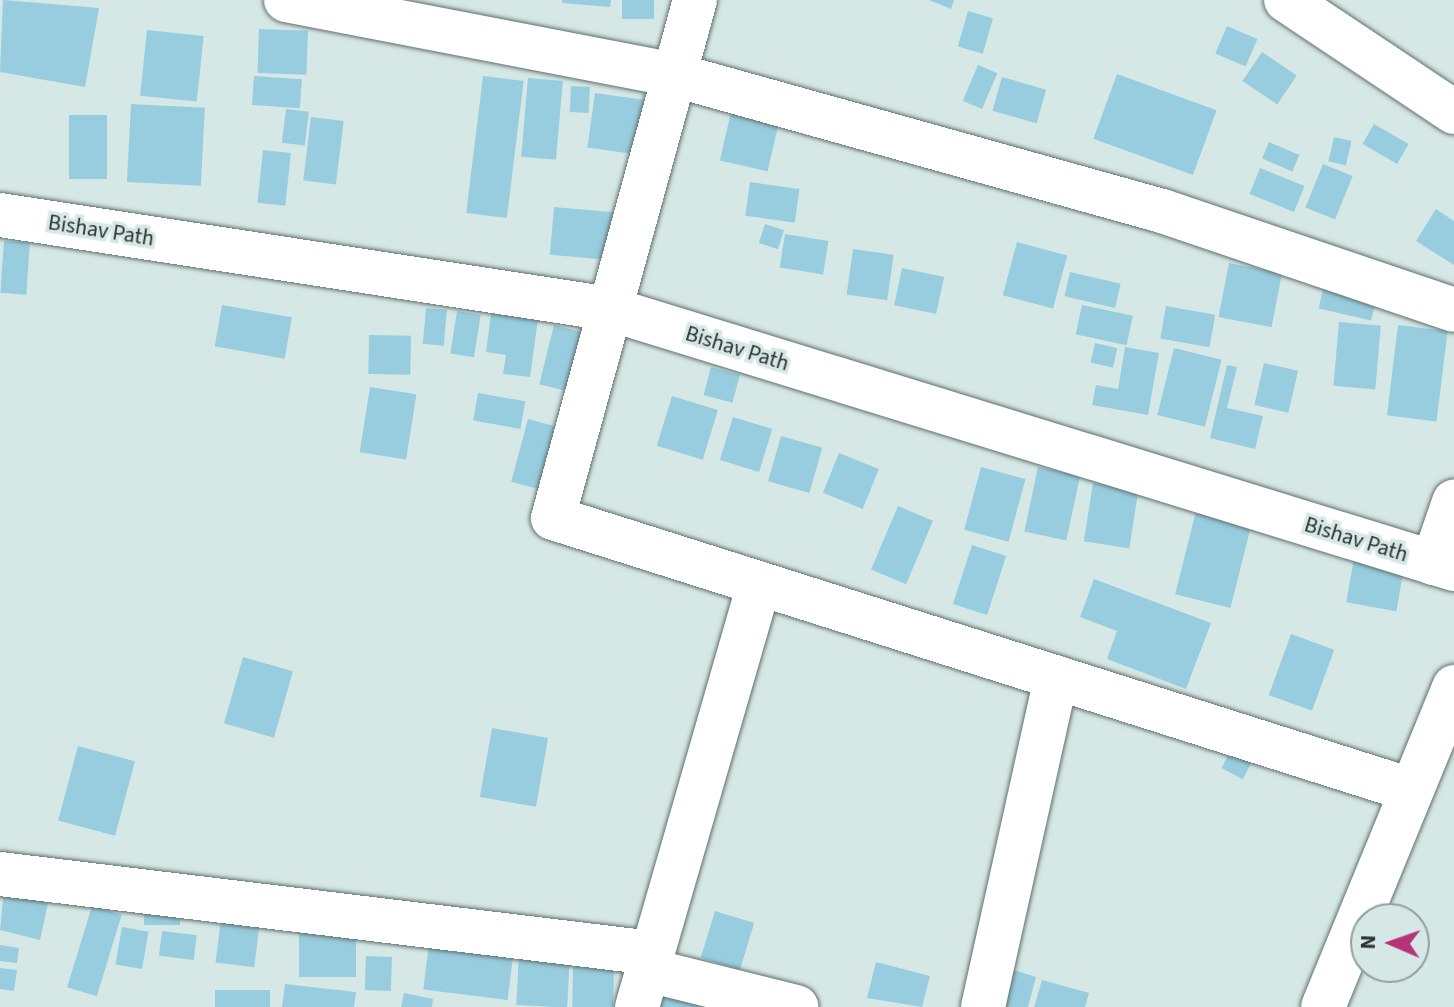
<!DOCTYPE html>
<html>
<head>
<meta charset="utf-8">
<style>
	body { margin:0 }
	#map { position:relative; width:1454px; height:1007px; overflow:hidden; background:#d6e8e6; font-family:"Source Sans 3",sans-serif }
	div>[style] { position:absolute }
	.building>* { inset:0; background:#98cddf; transform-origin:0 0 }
	.roads { filter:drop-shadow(0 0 2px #5f6f6d) drop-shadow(0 0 2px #5f6f6d) }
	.minor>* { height:44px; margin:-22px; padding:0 22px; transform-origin:22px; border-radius:22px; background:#fff }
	span { translate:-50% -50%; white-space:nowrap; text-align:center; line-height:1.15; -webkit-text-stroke:7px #d6e8e6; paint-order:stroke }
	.street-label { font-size:22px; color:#2b3231 }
	.north { position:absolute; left:1350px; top:903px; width:80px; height:80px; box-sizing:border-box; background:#d6e8e6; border:2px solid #929f9e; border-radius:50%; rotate:272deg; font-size:22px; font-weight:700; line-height:32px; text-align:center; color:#2b3231 }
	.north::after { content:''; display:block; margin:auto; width:28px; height:36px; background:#b73379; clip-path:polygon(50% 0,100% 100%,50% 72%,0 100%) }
</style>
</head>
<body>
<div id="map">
	<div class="building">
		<div style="clip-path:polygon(3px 0,99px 8px,85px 87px,0 72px)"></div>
		<div style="clip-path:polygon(562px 0,611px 0,610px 7px,562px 3px)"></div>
		<div style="left:622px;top:0;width:32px;height:19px"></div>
		<div style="clip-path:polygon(929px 0,954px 0,951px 9px)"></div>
		<div style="left:968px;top:11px;width:26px;height:37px;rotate:16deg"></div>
		<div style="left:1227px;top:26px;width:33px;height:30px;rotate:23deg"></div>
		<div style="left:259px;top:29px;width:49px;height:44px;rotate:2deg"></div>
		<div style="left:147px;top:30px;width:57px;height:66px;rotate:6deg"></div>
		<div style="left:1262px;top:52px;width:42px;height:35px;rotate:34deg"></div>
		<div style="left:978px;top:65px;width:21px;height:39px;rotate:23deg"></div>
		<div style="left:1117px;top:74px;width:106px;height:69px;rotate:20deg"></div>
		<div style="left:254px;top:76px;width:48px;height:29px;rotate:4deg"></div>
		<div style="left:483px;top:76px;width:41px;height:138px;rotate:7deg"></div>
		<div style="left:1002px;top:77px;width:46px;height:35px;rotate:16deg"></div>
		<div style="left:528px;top:78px;width:35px;height:79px;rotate:5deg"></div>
		<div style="left:571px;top:86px;width:19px;height:26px;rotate:3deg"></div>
		<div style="left:595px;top:93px;width:61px;height:55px;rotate:8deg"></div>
		<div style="left:734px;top:99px;width:49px;height:63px;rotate:13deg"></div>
		<div style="left:131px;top:104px;width:74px;height:78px;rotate:3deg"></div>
		<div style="left:286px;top:109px;width:23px;height:34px;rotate:7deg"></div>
		<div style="left:69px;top:115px;width:38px;height:64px"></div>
		<div style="left:311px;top:117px;width:33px;height:64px;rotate:7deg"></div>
		<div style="left:1374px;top:124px;width:40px;height:23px;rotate:30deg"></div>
		<div style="left:1334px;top:137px;width:18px;height:25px;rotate:13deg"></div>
		<div style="left:1269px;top:142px;width:33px;height:18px;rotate:23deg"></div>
		<div style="left:263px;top:150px;width:28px;height:53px;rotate:6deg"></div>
		<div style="left:1323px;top:164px;width:32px;height:47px;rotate:22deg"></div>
		<div style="left:1260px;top:168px;width:48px;height:28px;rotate:22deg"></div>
		<div style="left:750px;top:182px;width:50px;height:34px;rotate:8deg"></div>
		<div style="left:554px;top:207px;width:59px;height:48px;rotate:5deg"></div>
		<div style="clip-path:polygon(1436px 209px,1454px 221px,1454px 265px,1416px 241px)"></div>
		<div style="left:765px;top:224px;width:20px;height:20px;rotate:18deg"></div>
		<div style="left:785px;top:234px;width:44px;height:34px;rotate:9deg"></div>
		<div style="left:4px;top:241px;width:26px;height:52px;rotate:4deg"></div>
		<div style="left:1017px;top:242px;width:52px;height:55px;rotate:15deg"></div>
		<div style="left:853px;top:249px;width:41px;height:46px;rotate:8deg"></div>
		<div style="left:1229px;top:263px;width:54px;height:55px;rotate:11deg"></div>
		<div style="left:902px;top:268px;width:43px;height:38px;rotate:12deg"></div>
		<div style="left:1070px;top:272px;width:52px;height:25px;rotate:13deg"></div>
		<div style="left:1324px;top:285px;width:54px;height:24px;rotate:13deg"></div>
		<div style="left:222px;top:305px;width:71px;height:42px;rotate:10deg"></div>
		<div style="left:1082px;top:305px;width:52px;height:30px;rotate:12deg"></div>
		<div style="left:1166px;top:306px;width:50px;height:33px;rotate:10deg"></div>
		<div style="left:426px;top:308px;width:21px;height:36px;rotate:5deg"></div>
		<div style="left:457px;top:311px;width:24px;height:43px;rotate:9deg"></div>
		<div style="clip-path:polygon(491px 314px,538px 319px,530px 377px,503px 374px,506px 355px,486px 352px)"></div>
		<div style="left:1339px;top:322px;width:42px;height:64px;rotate:5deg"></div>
		<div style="left:554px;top:325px;width:33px;height:61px;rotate:14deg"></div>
		<div style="left:1398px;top:325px;width:50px;height:91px;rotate:7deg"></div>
		<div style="left:369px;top:335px;width:42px;height:39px;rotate:1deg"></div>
		<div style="left:1095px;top:343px;width:23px;height:20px;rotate:13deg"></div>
		<div style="clip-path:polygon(1125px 347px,1159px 353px,1148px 415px,1092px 405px,1096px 385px,1118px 389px)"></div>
		<div style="left:1174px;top:348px;width:49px;height:69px;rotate:14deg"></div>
		<div style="left:1264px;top:363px;width:35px;height:43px;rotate:13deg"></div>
		<div style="clip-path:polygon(1227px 365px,1237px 367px,1227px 408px,1263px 416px,1255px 449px,1210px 438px)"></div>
		<div style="left:711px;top:367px;width:30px;height:29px;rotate:15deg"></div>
		<div style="left:370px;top:387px;width:47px;height:66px;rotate:9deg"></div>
		<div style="left:478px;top:393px;width:48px;height:28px;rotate:10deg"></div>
		<div style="left:672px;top:396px;width:48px;height:52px;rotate:17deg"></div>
		<div style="left:733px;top:417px;width:41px;height:45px;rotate:17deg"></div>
		<div style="left:528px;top:419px;width:28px;height:65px;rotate:15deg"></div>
		<div style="left:781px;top:436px;width:43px;height:47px;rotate:16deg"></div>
		<div style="left:839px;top:453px;width:43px;height:43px;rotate:22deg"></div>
		<div style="left:981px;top:467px;width:46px;height:65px;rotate:15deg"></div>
		<div style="left:1038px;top:467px;width:43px;height:66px;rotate:12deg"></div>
		<div style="left:1093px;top:483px;width:46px;height:59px;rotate:9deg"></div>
		<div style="left:898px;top:506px;width:38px;height:69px;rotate:23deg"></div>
		<div style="left:1197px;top:507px;width:57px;height:90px;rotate:14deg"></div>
		<div style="left:972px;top:545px;width:36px;height:62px;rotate:18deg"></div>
		<div style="left:1354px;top:558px;width:51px;height:45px;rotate:10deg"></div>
		<div style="clip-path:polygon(1094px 579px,1211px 623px,1186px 689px,1107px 659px,1117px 631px,1080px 617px)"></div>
		<div style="left:1291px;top:634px;width:46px;height:65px;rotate:20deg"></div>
		<div style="left:243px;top:657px;width:52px;height:69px;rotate:16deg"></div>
		<div style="left:492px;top:728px;width:57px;height:70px;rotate:10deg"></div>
		<div style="left:1238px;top:737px;width:24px;height:35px;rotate:28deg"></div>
		<div style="left:78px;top:746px;width:59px;height:77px;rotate:15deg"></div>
		<div style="clip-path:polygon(5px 879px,51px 889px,40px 940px,0 930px)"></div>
		<div style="left:144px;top:904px;width:36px;height:21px"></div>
		<div style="left:92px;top:906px;width:31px;height:85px;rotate:17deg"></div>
		<div style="left:222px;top:910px;width:39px;height:53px;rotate:7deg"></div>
		<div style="left:715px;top:911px;width:41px;height:49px;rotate:17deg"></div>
		<div style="left:299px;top:926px;width:57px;height:51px"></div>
		<div style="left:122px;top:927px;width:27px;height:38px;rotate:10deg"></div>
		<div style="left:162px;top:931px;width:35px;height:25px;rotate:7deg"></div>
		<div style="left:430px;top:935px;width:85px;height:55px;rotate:7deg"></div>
		<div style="clip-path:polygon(0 945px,19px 948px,17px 963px,0 961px)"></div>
		<div style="left:519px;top:953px;width:51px;height:52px;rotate:3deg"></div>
		<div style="left:366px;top:956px;width:26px;height:34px;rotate:2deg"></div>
		<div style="clip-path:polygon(876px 962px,930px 976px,922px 1007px,867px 998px)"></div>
		<div style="left:573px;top:964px;width:41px;height:43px;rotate:1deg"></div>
		<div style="clip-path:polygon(1004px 967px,1036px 977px,1028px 1007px,992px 1007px)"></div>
		<div style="clip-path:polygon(0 968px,17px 970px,14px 991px,0 989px)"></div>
		<div style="clip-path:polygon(1042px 980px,1089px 993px,1085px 1007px,1034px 1007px)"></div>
		<div style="clip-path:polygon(285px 984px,356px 992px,354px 1007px,282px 1007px)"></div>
		<div style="left:215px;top:990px;width:55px;height:17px"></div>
		<div style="clip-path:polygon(404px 993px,433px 999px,432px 1007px,401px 1007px)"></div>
		<div style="clip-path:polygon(663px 993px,702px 1001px,701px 1007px,660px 1007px)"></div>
	</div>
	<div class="roads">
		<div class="minor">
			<div style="left:286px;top:0;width:396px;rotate:10.9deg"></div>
			<div style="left:675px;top:75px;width:506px;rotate:15.6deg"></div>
			<div style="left:1162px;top:211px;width:308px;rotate:18.7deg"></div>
			<div style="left:695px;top:0;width:537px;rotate:105.33deg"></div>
			<div style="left:553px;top:518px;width:900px;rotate:17.59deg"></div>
			<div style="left:1286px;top:0;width:202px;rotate:33.7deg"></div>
			<div style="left:0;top:215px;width:617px;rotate:8.76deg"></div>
			<div style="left:610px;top:309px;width:883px;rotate:17.12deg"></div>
			<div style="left:1433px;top:563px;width:65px;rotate:-71deg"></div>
			<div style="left:0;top:874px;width:657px;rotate:6.91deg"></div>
			<div style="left:648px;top:970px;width:153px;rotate:14deg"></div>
			<div style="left:637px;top:1007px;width:441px;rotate:-73.9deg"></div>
			<div style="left:983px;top:1007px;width:337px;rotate:-77.5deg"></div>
			<div style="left:1323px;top:1007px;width:346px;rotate:-67.7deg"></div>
		</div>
	</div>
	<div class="street-label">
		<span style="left:101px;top:231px;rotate:9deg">Bishav Path</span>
		<span style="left:737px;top:349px;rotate:17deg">Bishav Path</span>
		<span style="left:1356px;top:540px;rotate:17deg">Bishav Path</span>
	</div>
	<div class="north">N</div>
</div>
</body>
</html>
